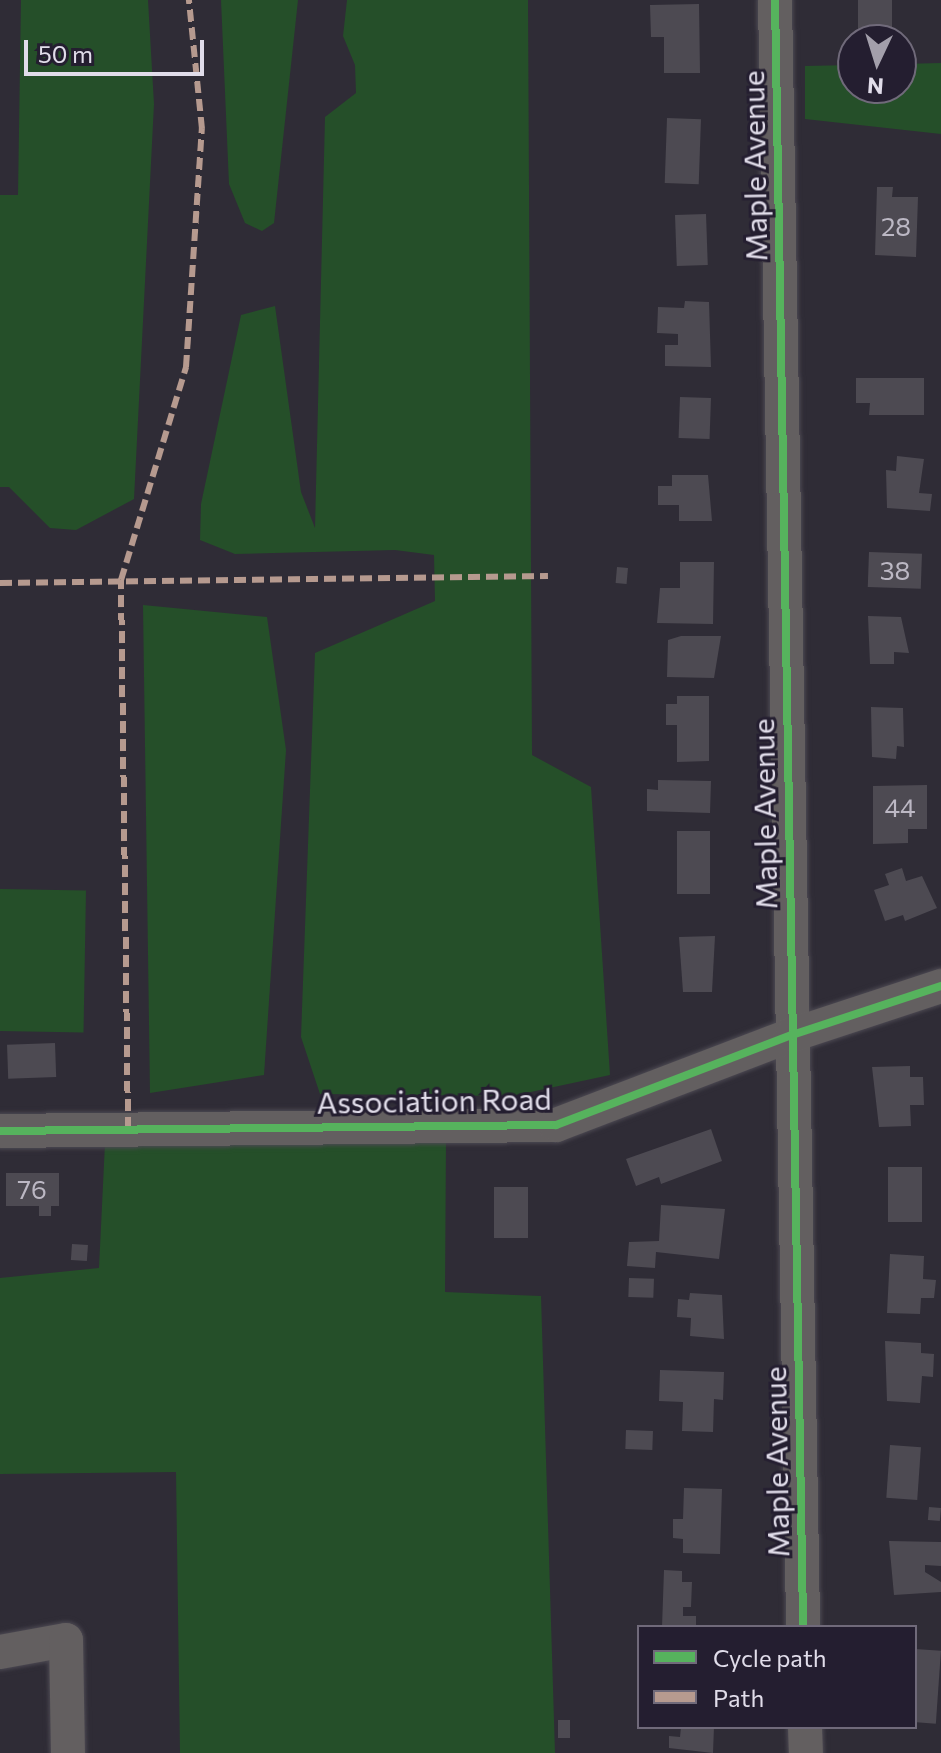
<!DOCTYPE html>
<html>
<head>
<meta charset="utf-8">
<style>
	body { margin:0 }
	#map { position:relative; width:941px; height:1753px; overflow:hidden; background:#2f2c36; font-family:Commissioner,sans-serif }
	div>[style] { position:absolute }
	.green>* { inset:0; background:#254f29; transform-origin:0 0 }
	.building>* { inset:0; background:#4d4a52; transform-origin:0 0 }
	.roads { filter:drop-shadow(0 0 2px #4c4952) drop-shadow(0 0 2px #4c4952) }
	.minor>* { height:34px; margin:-17px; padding:0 17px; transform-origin:17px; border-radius:17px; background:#635f60 }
	.quiet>* { height:6px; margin-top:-3px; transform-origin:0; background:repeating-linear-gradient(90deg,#b69a8f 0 12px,transparent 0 18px) }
	.cycleway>* { height:8px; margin:-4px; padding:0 4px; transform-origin:4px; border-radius:4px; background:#56b35d }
	span { translate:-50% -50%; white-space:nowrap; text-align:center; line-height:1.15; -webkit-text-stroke:6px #241e30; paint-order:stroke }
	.number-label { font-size:26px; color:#bcb8c4 }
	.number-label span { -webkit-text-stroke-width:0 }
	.street-label { font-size:30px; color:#e1ddea }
	.legend { position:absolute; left:637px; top:1625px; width:280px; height:104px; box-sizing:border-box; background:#241e30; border:2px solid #706a7a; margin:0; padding:10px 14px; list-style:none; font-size:24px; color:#e1ddea }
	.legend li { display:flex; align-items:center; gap:16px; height:40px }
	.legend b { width:40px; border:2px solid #706a7a }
	.north { position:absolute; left:837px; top:24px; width:80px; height:80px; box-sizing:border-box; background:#241e30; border:2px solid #706a7a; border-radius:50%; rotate:184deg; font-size:22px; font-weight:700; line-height:32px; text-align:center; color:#e1ddea }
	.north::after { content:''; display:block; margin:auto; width:28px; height:36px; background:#a39fab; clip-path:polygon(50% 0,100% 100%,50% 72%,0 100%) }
	.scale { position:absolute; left:24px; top:40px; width:180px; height:36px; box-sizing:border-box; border:4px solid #e1ddea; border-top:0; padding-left:10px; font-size:24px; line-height:28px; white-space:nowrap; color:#e1ddea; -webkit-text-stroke:6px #241e30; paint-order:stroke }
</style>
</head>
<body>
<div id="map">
	<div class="green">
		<div style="clip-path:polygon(21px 0,148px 0,154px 104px,134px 499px,76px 530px,50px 528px,9px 487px,0 487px,0 195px,18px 195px)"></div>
		<div style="clip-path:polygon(221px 0,298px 0,274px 223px,262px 231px,245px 223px,229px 184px)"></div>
		<div style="clip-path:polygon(347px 0,528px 0,532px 755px,591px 787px,610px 1075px,512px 1096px,320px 1094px,301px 1037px,315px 653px,435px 601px,434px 555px,395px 550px,235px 554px,200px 540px,201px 504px,241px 315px,275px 306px,301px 492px,315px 528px,325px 117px,356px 93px,355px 65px,343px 36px)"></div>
		<div style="clip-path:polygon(941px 63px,941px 134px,805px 119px,805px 66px,853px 65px,853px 88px,901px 88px,901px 64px)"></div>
		<div style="clip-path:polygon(143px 605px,267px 617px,286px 750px,264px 1075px,150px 1093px)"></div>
		<div style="left:0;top:889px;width:86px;height:142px;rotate:1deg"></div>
		<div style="clip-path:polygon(446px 1140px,445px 1292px,541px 1296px,555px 1753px,180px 1753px,176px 1472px,0 1474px,0 1278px,99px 1268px,105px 1143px)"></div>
	</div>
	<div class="building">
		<div style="left:858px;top:0;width:34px;height:39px"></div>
		<div style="clip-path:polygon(699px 4px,700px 73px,664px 73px,664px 37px,651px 37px,650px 5px)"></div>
		<div style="left:667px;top:118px;width:34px;height:65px;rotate:2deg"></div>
		<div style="clip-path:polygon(877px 187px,893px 187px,892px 197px,918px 197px,916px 257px,875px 255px)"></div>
		<div style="left:706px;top:214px;width:51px;height:31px;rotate:88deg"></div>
		<div style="clip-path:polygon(685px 301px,709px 302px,711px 367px,665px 366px,665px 345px,678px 345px,678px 334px,657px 333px,658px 307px,684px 308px)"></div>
		<div style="clip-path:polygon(856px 378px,924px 378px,924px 415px,869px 415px,870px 403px,856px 403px)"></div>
		<div style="left:680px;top:397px;width:31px;height:41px;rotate:2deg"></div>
		<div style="clip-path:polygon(897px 456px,924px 459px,919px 493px,932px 494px,930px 511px,887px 508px,886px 470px,896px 471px)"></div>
		<div style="clip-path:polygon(672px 475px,708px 475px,712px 521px,679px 521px,679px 505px,658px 505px,658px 486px,672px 486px)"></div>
		<div style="left:869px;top:552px;width:53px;height:35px;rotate:2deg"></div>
		<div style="clip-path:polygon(680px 562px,714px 562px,713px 624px,657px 623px,660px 588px,680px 588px)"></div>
		<div style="left:617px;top:567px;width:11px;height:16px;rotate:5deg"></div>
		<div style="clip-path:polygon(868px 616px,901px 617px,909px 653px,894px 652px,894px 664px,870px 664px)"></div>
		<div style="clip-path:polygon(681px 636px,721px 636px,714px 678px,667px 677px,668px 640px)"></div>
		<div style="clip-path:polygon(677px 696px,709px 696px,709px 761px,677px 762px,677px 725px,666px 725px,666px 704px,677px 704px)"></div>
		<div style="clip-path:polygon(871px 707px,903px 708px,904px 747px,897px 746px,896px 759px,872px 757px)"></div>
		<div style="clip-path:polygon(658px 780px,711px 781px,710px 813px,647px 811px,647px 789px,658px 790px)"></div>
		<div style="clip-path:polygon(927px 785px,927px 829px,908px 829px,908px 843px,873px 844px,873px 786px)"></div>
		<div style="left:677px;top:831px;width:33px;height:63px"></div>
		<div style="clip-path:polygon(902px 868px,906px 881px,922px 876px,937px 908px,905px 921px,903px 915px,885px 921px,874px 890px,889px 885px,885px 874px)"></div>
		<div style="clip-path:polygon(715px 936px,712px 992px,683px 992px,679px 937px)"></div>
		<div style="left:55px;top:1043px;width:34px;height:48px;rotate:88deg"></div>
		<div style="clip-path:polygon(910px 1066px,910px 1077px,923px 1077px,924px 1105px,910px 1105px,911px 1126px,879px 1127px,872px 1067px)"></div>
		<div style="clip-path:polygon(711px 1129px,722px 1161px,661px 1184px,659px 1177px,636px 1186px,626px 1159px)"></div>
		<div style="left:888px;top:1167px;width:34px;height:55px"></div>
		<div style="clip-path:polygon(6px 1173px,59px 1173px,59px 1206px,51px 1206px,51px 1216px,39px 1216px,39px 1206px,6px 1206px)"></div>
		<div style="left:494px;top:1187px;width:34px;height:51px"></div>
		<div style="clip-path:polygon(661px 1205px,725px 1209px,719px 1259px,656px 1252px,655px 1268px,627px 1266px,629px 1242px,659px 1241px)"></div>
		<div style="left:72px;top:1244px;width:16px;height:16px;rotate:4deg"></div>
		<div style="clip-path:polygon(890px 1254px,924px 1256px,923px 1279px,936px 1280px,934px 1298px,921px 1298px,920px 1314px,887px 1313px)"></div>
		<div style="left:629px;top:1278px;width:25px;height:19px;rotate:2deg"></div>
		<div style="clip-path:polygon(690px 1293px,722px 1295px,724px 1339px,690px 1336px,691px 1318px,677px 1317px,678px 1299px,689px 1300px)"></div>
		<div style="clip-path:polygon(885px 1341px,921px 1343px,921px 1353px,934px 1354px,933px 1377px,922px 1376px,920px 1403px,887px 1401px)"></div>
		<div style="clip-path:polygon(660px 1370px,724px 1372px,723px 1400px,714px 1399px,713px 1432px,682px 1431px,683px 1402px,659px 1401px)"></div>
		<div style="left:626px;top:1430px;width:27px;height:19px;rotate:2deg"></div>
		<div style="left:890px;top:1445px;width:31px;height:53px;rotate:4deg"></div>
		<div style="clip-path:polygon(684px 1488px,722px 1489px,720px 1554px,683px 1553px,683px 1539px,673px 1538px,673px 1519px,683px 1519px)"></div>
		<div style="left:929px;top:1507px;width:12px;height:13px;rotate:5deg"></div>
		<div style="clip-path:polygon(889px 1541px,941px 1542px,941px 1566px,925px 1565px,925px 1572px,941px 1582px,941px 1592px,894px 1595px)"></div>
		<div style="clip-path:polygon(664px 1570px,682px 1571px,682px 1582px,692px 1582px,691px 1607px,683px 1607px,683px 1616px,696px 1616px,696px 1627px,662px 1627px)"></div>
		<div style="left:915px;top:1649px;width:26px;height:73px;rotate:4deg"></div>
		<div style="left:558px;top:1720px;width:12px;height:18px"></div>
		<div style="clip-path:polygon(681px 1727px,714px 1727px,713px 1753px,669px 1748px,669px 1736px,680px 1737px)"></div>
	</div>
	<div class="roads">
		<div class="minor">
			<div style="left:775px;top:0;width:1627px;rotate:89.01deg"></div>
			<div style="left:0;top:1131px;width:556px;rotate:-0.62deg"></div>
			<div style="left:556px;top:1125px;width:253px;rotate:-20.9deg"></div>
			<div style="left:792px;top:1035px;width:157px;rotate:-18.2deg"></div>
			<div style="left:0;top:1652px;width:67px;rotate:-10.3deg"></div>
			<div style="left:66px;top:1640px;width:113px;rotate:89deg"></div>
			<div style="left:805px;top:1727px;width:26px;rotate:88deg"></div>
		</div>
	</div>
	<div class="quiet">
		<div style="left:0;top:583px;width:548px;rotate:-0.73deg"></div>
		<div style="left:128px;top:1129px;width:549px;rotate:-90.73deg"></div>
		<div style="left:121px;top:580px;width:223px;rotate:-73deg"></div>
		<div style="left:186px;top:367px;width:239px;rotate:-86.2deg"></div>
		<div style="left:202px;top:129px;width:130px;rotate:-95.8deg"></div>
	</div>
	<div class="cycleway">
		<div style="left:775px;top:0;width:1627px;rotate:89.01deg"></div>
		<div style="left:0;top:1131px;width:556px;rotate:-0.62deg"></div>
		<div style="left:556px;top:1125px;width:253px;rotate:-20.9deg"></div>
		<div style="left:792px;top:1035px;width:157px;rotate:-18.2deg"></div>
	</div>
	<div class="number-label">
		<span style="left:896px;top:226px">28</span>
		<span style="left:895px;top:570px">38</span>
		<span style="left:900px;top:807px">44</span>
		<span style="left:32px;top:1189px">76</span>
	</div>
	<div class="street-label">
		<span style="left:754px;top:166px;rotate:-91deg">Maple Avenue</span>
		<span style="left:764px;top:814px;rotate:-91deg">Maple Avenue</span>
		<span style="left:434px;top:1100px;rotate:-1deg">Association Road</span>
		<span style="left:776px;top:1462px;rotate:-91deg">Maple Avenue</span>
	</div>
	<ul class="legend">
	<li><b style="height:10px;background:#56b35d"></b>Cycle path</li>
	<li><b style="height:10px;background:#b69a8f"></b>Path</li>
	</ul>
	<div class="north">N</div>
	<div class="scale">50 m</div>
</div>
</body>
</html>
